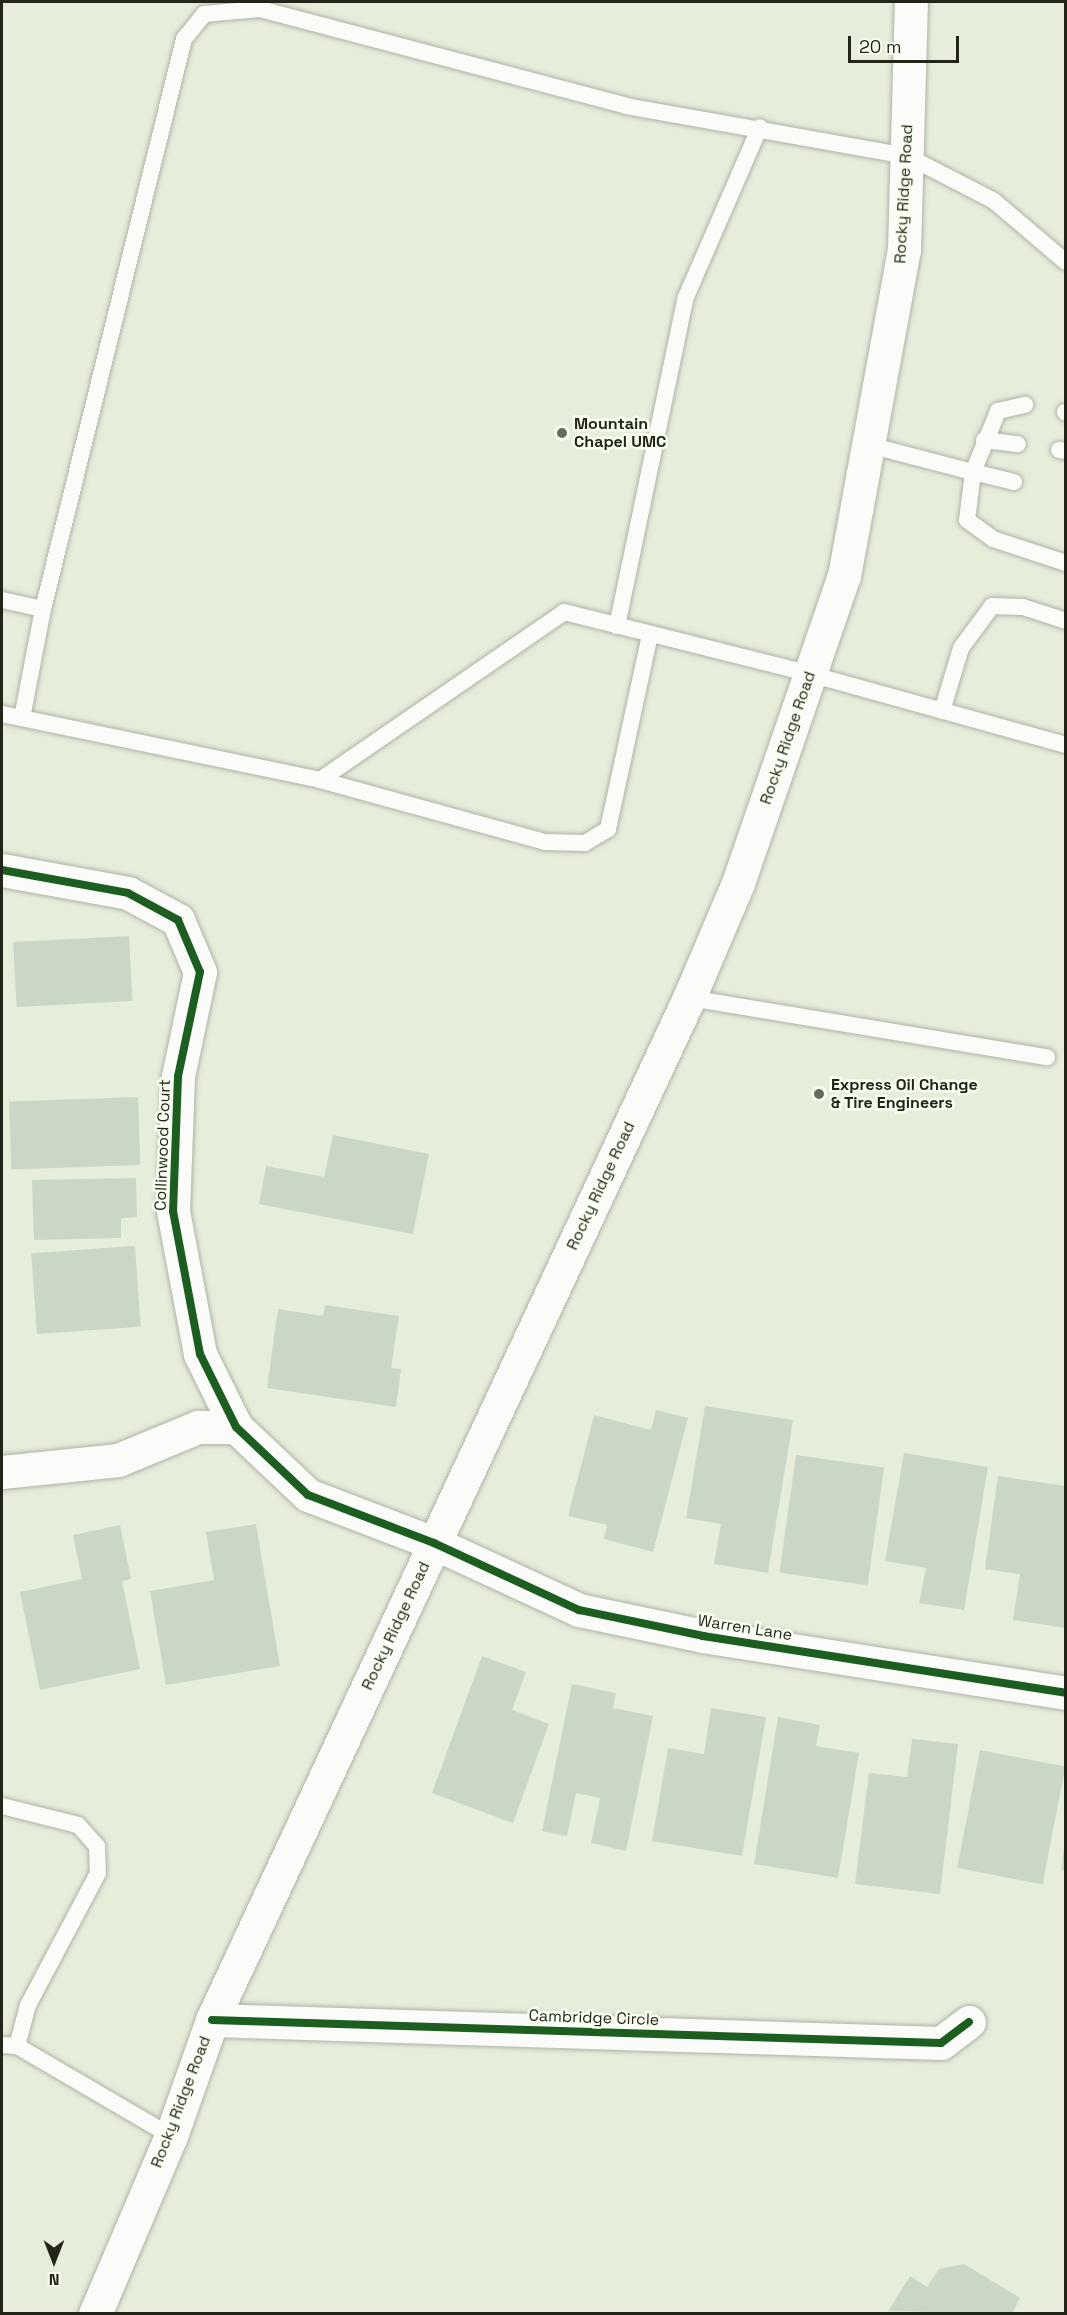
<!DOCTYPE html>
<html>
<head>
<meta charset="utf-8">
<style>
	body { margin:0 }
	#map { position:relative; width:1067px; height:2315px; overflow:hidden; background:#e6eddb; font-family:"Space Grotesk",sans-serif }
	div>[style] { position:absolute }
	.building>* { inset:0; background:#cbd7c6; transform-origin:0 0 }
	.roads { filter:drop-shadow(0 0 2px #aeb4a6) drop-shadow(0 0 2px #aeb4a6) }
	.lane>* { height:16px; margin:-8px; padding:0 8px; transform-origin:8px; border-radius:8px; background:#fbfcfa }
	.street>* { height:33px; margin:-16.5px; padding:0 16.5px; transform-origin:16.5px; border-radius:16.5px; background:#fbfcfa }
	.secondary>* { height:33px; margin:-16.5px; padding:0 16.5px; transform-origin:16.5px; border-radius:16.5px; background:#fbfcfa }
	.cycleway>* { height:8px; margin:-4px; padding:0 4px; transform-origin:4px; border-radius:4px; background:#1b5e20 }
	.dots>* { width:16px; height:16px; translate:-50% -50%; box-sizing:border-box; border:3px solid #f9fff1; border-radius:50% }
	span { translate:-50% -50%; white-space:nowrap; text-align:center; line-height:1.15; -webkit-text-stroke:5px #f9fff1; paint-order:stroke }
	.street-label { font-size:16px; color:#212619 }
	.poi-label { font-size:16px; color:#212619; font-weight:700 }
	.left { translate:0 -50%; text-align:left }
	.frame { position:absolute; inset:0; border:3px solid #212619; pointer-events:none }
	.north { position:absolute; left:24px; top:2231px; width:60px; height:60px; -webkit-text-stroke:4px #f9fff1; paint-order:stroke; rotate:180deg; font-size:16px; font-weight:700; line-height:24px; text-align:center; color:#212619 }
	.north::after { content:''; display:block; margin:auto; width:21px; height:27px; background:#212619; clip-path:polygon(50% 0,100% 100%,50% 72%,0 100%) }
	.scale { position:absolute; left:848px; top:36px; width:111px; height:27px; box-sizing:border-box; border:3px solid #212619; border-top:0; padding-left:8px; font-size:18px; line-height:21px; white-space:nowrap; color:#212619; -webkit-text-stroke:4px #f9fff1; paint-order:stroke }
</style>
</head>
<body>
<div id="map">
	<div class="building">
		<div style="left:129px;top:936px;width:65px;height:116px;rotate:87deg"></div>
		<div style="left:138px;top:1097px;width:68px;height:129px;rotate:88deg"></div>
		<div style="clip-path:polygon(333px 1135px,429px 1154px,413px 1234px,259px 1204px,266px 1166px,324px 1177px)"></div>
		<div style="clip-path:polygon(136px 1178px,137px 1217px,121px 1218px,121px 1238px,34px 1240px,32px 1180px)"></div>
		<div style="left:135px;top:1246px;width:81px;height:104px;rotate:86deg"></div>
		<div style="clip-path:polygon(325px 1305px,399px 1316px,391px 1368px,401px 1369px,396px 1407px,267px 1388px,278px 1309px,323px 1316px)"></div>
		<div style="clip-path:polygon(705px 1406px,793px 1420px,768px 1573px,714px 1564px,721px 1524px,686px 1518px)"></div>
		<div style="clip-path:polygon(656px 1410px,688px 1418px,653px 1552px,604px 1539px,607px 1525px,568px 1516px,594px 1415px,651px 1430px)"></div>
		<div style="clip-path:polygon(904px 1453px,988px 1467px,964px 1610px,919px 1603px,926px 1568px,885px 1561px)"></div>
		<div style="left:796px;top:1455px;width:89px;height:119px;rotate:8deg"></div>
		<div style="clip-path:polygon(998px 1476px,1066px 1486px,1066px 1628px,1013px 1620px,1020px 1574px,985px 1569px)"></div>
		<div style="clip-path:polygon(256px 1524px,280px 1666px,166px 1685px,150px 1591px,214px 1580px,206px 1532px)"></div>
		<div style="clip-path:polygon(120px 1525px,131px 1579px,122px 1581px,140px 1669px,40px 1690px,20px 1592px,82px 1579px,73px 1535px)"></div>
		<div style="clip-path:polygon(482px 1656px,526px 1672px,512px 1710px,549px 1724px,513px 1823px,432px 1793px)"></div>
		<div style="clip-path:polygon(572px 1684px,616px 1693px,613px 1708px,653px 1716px,626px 1851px,591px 1843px,600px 1798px,576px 1793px,567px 1836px,542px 1831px)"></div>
		<div style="clip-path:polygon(711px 1708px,766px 1717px,742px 1856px,652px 1841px,668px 1748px,704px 1754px)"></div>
		<div style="clip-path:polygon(778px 1717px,820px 1725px,816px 1746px,859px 1753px,838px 1878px,754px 1864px)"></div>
		<div style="clip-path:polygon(912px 1739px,958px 1744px,940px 1894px,855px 1884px,869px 1773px,907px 1777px)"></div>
		<div style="left:980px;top:1750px;width:87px;height:120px;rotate:11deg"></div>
		<div style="clip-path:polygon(1064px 1847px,1066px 1847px,1066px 1871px,1061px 1870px)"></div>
		<div style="clip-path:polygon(964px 2264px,1020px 2298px,1012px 2314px,888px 2311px,910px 2276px,927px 2287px,939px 2269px)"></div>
	</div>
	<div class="roads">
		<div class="lane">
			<div style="left:1065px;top:412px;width:1px;rotate:45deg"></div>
			<div style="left:984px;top:440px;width:34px;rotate:7deg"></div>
			<div style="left:869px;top:445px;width:107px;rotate:14.6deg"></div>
			<div style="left:973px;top:472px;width:48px;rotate:97.1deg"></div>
			<div style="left:967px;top:520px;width:32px;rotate:36deg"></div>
			<div style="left:993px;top:539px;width:77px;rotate:18.2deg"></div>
			<div style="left:1059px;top:450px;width:7px;rotate:8deg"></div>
			<div style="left:1014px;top:482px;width:42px;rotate:-166.3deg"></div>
			<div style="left:973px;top:472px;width:66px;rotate:-67.7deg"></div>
			<div style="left:998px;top:411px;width:28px;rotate:-13deg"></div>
			<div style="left:2px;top:600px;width:42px;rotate:12.4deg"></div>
			<div style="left:43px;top:609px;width:587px;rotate:-76.11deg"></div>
			<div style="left:184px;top:39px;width:32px;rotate:-51deg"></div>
			<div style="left:204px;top:14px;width:56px;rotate:-5.1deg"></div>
			<div style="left:260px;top:9px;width:379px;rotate:14.8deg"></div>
			<div style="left:626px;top:106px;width:285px;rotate:10.1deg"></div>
			<div style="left:907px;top:156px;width:98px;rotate:27.3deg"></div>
			<div style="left:994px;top:201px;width:94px;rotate:40.3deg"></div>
			<div style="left:617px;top:626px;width:336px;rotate:-78.2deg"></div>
			<div style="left:686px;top:297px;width:185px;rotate:-66.5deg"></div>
			<div style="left:942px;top:711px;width:66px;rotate:-73.2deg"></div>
			<div style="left:961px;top:648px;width:52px;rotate:-53.6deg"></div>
			<div style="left:992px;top:606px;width:31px;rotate:2deg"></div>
			<div style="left:1023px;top:607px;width:45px;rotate:18deg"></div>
			<div style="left:2px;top:714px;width:325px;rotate:11.7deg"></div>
			<div style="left:320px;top:780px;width:296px;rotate:-34.5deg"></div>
			<div style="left:564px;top:612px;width:254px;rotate:14.1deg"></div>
			<div style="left:810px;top:674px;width:266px;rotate:15.5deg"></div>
			<div style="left:22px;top:718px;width:111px;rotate:-79.1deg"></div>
			<div style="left:320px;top:780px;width:233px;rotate:15.4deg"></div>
			<div style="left:545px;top:842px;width:40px;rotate:1.4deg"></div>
			<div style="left:585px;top:843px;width:27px;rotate:-31deg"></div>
			<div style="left:608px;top:829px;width:199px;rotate:-77.8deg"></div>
			<div style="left:689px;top:998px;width:363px;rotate:9.4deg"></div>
			<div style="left:2px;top:1806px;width:78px;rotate:14deg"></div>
			<div style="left:78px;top:1825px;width:28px;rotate:48deg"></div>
			<div style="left:97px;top:1846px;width:27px;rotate:88deg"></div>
			<div style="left:98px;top:1873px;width:149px;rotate:117.9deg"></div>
			<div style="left:28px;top:2005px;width:42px;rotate:105deg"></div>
			<div style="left:2px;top:2045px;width:15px;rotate:4deg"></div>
			<div style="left:17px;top:2046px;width:178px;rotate:30.3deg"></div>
		</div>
		<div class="street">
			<div style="left:2px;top:870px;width:128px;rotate:10.3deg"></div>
			<div style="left:128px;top:893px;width:57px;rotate:28.4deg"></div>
			<div style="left:178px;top:920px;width:56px;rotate:67.1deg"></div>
			<div style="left:200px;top:972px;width:106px;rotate:101.9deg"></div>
			<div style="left:178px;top:1076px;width:135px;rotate:92.1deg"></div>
			<div style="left:173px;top:1211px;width:146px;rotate:79.3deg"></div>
			<div style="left:200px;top:1354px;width:81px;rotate:63.7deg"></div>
			<div style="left:236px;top:1427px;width:99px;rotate:43.4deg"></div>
			<div style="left:308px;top:1495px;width:135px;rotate:20.9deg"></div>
			<div style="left:434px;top:1543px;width:160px;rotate:24.8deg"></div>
			<div style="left:579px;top:1610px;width:127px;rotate:11.8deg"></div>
			<div style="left:703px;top:1636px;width:367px;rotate:8.9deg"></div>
			<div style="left:2px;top:1472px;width:117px;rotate:-5.9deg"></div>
			<div style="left:118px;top:1460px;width:87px;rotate:-22.4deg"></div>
			<div style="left:198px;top:1427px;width:38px"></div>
			<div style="left:212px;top:2020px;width:729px;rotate:1.81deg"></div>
			<div style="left:941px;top:2043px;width:35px;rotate:-37deg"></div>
		</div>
		<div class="secondary">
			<div style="left:95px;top:2314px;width:194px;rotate:-66.9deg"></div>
			<div style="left:171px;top:2136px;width:123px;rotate:-70.5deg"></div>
			<div style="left:212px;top:2020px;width:1128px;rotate:-64.98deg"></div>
			<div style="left:689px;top:998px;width:125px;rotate:-66.9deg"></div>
			<div style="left:738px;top:883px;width:325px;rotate:-71deg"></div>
			<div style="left:844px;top:576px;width:331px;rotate:-79.6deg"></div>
			<div style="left:904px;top:250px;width:248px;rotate:-88.4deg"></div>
		</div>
	</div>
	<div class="cycleway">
		<div style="left:2px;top:870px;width:128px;rotate:10.3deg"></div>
		<div style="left:128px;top:893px;width:57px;rotate:28.4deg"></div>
		<div style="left:178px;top:920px;width:56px;rotate:67.1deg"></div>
		<div style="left:200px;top:972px;width:106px;rotate:101.9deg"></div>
		<div style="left:178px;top:1076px;width:135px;rotate:92.1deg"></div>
		<div style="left:173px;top:1211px;width:146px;rotate:79.3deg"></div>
		<div style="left:200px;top:1354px;width:81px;rotate:63.7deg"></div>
		<div style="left:236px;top:1427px;width:99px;rotate:43.4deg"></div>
		<div style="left:308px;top:1495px;width:135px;rotate:20.9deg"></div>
		<div style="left:434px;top:1543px;width:160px;rotate:24.8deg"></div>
		<div style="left:579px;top:1610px;width:127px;rotate:11.8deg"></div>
		<div style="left:703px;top:1636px;width:367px;rotate:8.9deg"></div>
		<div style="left:212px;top:2020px;width:729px;rotate:1.81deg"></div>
		<div style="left:941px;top:2043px;width:35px;rotate:-37deg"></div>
	</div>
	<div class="dots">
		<div style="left:562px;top:433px;background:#666c5d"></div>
		<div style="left:819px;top:1094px;background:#666c5d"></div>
	</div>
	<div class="street-label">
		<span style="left:904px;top:194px;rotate:-87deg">Rocky Ridge Road</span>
		<span style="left:788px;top:738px;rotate:-71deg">Rocky Ridge Road</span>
		<span style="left:163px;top:1145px;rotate:-88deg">Collinwood Court</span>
		<span style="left:601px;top:1186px;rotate:-65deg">Rocky Ridge Road</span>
		<span style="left:396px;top:1626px;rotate:-65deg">Rocky Ridge Road</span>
		<span style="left:745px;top:1628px;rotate:9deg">Warren Lane</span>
		<span style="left:594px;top:2018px;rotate:2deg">Cambridge Circle</span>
		<span style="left:181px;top:2102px;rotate:-69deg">Rocky Ridge Road</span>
	</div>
	<div class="poi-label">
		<span class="left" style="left:574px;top:433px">Mountain<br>Chapel UMC</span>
		<span class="left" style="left:831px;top:1094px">Express Oil Change<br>&amp; Tire Engineers</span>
	</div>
	<div class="frame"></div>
	<div class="north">N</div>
	<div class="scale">20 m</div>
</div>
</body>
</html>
